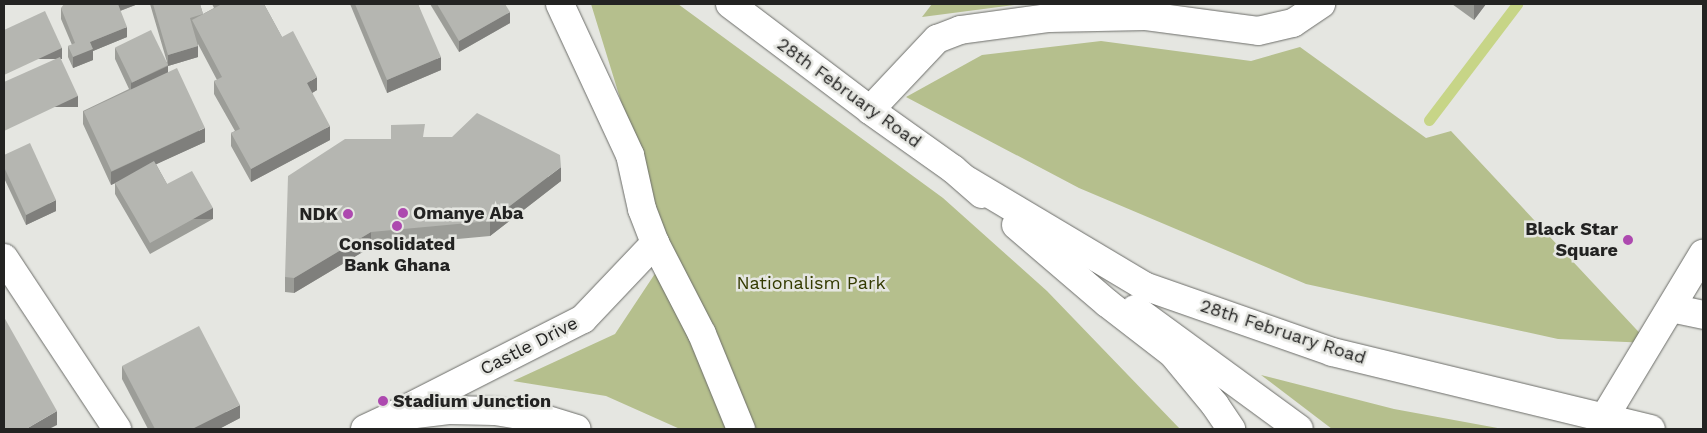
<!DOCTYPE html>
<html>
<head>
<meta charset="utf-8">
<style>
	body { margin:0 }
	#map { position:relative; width:1707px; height:433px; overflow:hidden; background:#e5e6e1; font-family:"Work Sans",sans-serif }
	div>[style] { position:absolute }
	.green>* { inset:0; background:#b5bf8d }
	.stream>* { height:11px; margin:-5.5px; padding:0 5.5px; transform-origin:5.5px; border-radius:5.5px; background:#c7d587 }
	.roads { filter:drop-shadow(0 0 1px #6c6d69) drop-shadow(0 0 1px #6c6d69) }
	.minor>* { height:28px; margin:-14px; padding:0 14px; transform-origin:14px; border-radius:14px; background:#fff }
	.major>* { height:28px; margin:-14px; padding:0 14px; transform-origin:14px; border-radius:14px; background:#fff }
	.wall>* { inset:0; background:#9c9d98 }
	.shaded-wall>* { inset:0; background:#7f7f7c; transform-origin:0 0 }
	.building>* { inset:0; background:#b5b6b1; transform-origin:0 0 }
	.dots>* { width:14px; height:14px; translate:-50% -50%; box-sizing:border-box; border:2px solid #e5e6e1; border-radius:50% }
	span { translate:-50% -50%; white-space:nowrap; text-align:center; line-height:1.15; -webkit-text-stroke:5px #e5e6e1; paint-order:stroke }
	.street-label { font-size:18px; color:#232322 }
	.poi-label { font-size:18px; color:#232322; font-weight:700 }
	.left { translate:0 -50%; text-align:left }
	.right { translate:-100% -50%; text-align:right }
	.park-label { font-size:18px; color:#333a00 }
	.frame { position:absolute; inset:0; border:5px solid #232322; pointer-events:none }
</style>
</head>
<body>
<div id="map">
	<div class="green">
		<div style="clip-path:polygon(591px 4px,678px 4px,943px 198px,1047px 291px,1180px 429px,680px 429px,606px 396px,513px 381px,615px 334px,668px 254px)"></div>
		<div style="clip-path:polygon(932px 4px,1022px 4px,922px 17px)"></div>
		<div style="clip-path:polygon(1101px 41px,1251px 61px,1300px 47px,1426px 138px,1451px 131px,1649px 343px,1558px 339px,1306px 284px,1079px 188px,906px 97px,982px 55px)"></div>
		<div style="clip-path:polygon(1261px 375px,1394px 409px,1503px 429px,1332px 429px)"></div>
	</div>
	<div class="stream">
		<div style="left:1429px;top:120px;width:146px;rotate:-52.8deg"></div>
	</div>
	<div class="roads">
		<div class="minor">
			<div style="left:870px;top:110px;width:98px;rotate:-46.7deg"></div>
			<div style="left:937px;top:39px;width:25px;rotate:-21deg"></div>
			<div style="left:960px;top:30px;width:90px;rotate:-7.7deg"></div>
			<div style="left:1049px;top:18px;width:97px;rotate:-1.2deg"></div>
			<div style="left:1146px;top:16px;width:113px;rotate:7.6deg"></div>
			<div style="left:1258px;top:31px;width:36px;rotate:-13deg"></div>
			<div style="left:1293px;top:23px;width:34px;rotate:-34deg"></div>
			<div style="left:4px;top:258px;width:205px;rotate:56.5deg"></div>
			<div style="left:1671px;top:308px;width:33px;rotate:12deg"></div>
			<div style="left:1135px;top:309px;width:203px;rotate:36.2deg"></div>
			<div style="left:394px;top:415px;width:212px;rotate:-26.9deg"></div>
			<div style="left:583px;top:319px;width:105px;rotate:-46.5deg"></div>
			<div style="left:655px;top:243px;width:36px;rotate:-111deg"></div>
			<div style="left:642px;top:209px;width:55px;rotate:-102.5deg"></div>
			<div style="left:630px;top:155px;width:166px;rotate:-114.9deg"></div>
			<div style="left:1604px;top:418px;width:192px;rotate:-58.9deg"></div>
		</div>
		<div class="major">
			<div style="left:730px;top:4px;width:176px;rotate:37.1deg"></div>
			<div style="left:870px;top:110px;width:102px;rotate:35.4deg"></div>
			<div style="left:953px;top:169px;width:38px;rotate:41deg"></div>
			<div style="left:968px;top:181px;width:205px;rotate:30.8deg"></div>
			<div style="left:1144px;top:286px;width:199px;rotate:19.3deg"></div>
			<div style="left:1332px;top:352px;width:328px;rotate:13.6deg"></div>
			<div style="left:1016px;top:225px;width:120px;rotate:40.6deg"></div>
			<div style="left:1107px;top:303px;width:83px;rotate:37.7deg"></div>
			<div style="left:1173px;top:354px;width:66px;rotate:50.5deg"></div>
			<div style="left:1215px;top:405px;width:29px;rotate:56deg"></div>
			<div style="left:655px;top:243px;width:102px;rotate:62.7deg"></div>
			<div style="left:702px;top:334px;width:103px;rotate:67.7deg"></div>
			<div style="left:365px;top:429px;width:29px;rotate:-25deg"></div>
			<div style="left:391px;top:417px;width:58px;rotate:-6.9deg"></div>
			<div style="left:449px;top:410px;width:46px;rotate:1.2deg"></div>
			<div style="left:495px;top:411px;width:50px;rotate:9.3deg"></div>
			<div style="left:544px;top:419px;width:34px;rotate:17deg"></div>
		</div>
	</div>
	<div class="wall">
		<div style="clip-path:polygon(138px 4px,120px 11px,127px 37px,93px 51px,93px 60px,73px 68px,68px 57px,68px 46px,72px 45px,61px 19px,61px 8px)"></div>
		<div style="clip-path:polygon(150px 4px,200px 4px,203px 14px,214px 8px,212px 4px,264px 4px,282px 37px,317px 90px,312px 93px,330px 140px,251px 182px,231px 146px,231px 133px,235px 131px,214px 94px,214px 81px,217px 80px,198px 44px,198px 57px,168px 66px,168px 72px,205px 142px,156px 164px,167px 184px,213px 219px,150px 254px,115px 194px,115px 183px,119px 181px,111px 185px,83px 124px,83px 111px,129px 89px,115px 59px,115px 48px,167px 62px)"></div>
		<div style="clip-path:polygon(350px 4px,418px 4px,441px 70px,387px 93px)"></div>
		<div style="clip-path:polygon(430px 4px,505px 4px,510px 23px,459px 52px)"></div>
		<div style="clip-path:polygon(1452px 4px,1486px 4px,1474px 20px)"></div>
		<div style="clip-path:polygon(425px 137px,561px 181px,490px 236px,371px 247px,294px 293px,285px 292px,285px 277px,391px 139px)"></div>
		<div style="clip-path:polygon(4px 155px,56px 211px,26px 225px,4px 178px)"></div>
		<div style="clip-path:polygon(122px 366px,240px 418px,219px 429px,148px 429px,122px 379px)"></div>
	</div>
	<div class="shaded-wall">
		<div style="clip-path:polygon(117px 4px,138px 4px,117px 12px)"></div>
		<div style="clip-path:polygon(1476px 4px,1486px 4px,1474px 20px,1474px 5px)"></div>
		<div style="clip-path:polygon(510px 12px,510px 23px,459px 52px,459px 41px)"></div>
		<div style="clip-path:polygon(127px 27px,127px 37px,93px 51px,93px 60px,73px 68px,73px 57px,90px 42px)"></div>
		<div style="clip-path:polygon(198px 46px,198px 57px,168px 66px,168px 76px,131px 94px,131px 83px,168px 66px,168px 55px)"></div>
		<div style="left:62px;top:48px;width:11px;height:64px;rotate:90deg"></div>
		<div style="clip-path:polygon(441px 57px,441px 70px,387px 93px,387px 80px)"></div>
		<div style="clip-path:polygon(317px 77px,317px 90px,307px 96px,307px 83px)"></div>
		<div style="left:78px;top:96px;width:11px;height:82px;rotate:90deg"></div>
		<div style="clip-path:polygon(330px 126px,330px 140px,251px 182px,251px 169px)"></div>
		<div style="clip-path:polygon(205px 128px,205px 142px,111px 185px,111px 172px)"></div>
		<div style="clip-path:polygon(561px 167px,561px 181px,490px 236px,490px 221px)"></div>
		<div style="clip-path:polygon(56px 200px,56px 211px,26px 225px,26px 215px)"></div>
		<div style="left:213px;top:208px;width:11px;height:72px;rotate:90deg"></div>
		<div style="clip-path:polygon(371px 232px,371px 247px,294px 293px,294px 278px)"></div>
		<div style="clip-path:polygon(240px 405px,240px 418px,219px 429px,192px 429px)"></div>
		<div style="clip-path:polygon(57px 411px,57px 425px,49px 429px,26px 429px)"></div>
	</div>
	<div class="building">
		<div style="clip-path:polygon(64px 4px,118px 4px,127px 27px,90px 42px,93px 49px,73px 57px,68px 46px,75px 43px,61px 8px)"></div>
		<div style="clip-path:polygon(153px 4px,200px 4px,203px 14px,190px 18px,198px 46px,168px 55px)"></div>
		<div style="clip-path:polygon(222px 4px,264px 4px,282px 37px,293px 31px,317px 77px,307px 83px,330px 126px,251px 169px,231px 133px,240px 129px,214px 81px,222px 77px,192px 20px)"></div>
		<div style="clip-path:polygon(355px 4px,418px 4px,441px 57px,387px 80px)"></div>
		<div style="clip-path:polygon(437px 4px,505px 4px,510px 12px,459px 41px)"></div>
		<div style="clip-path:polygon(45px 11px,62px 48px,4px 75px,4px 30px)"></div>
		<div style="left:151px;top:30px;width:39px;height:40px;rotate:64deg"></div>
		<div style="clip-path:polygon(60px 57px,78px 96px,4px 131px,4px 82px)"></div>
		<div style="left:177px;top:68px;width:66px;height:103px;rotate:65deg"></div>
		<div style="clip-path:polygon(477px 113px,560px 155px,561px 167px,490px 221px,371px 232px,294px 278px,285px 277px,288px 176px,345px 139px,391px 139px,391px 125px,425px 124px,423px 137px,452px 137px)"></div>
		<div style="clip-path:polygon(30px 143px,56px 200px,26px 215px,4px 167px,4px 155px)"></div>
		<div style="clip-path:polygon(154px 161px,167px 184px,192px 171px,213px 208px,150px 243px,115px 183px)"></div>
		<div style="clip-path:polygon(4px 317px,57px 411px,26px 429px,4px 429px)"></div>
		<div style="clip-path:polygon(199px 326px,240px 405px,192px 429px,155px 429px,122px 366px)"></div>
	</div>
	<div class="dots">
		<div style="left:403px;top:213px;background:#ad49af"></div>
		<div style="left:348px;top:214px;background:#ad49af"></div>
		<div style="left:397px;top:226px;background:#ad49af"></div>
		<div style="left:1628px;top:240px;background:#ad49af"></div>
		<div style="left:383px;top:401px;background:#ad49af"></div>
	</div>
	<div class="street-label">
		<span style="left:849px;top:93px;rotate:36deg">28th February Road</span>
		<span style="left:1283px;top:332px;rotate:18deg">28th February Road</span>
		<span style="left:529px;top:346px;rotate:-27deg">Castle Drive</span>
	</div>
	<div class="poi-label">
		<span class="left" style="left:413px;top:213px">Omanye Aba</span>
		<span class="right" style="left:338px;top:214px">NDK</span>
		<span class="right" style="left:1618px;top:240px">Black Star<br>Square</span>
		<span style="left:397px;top:255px">Consolidated<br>Bank Ghana</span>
		<span class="left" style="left:393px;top:401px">Stadium Junction</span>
	</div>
	<div class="park-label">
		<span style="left:811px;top:283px">Nationalism Park</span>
	</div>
	<div class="frame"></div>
</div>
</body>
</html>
